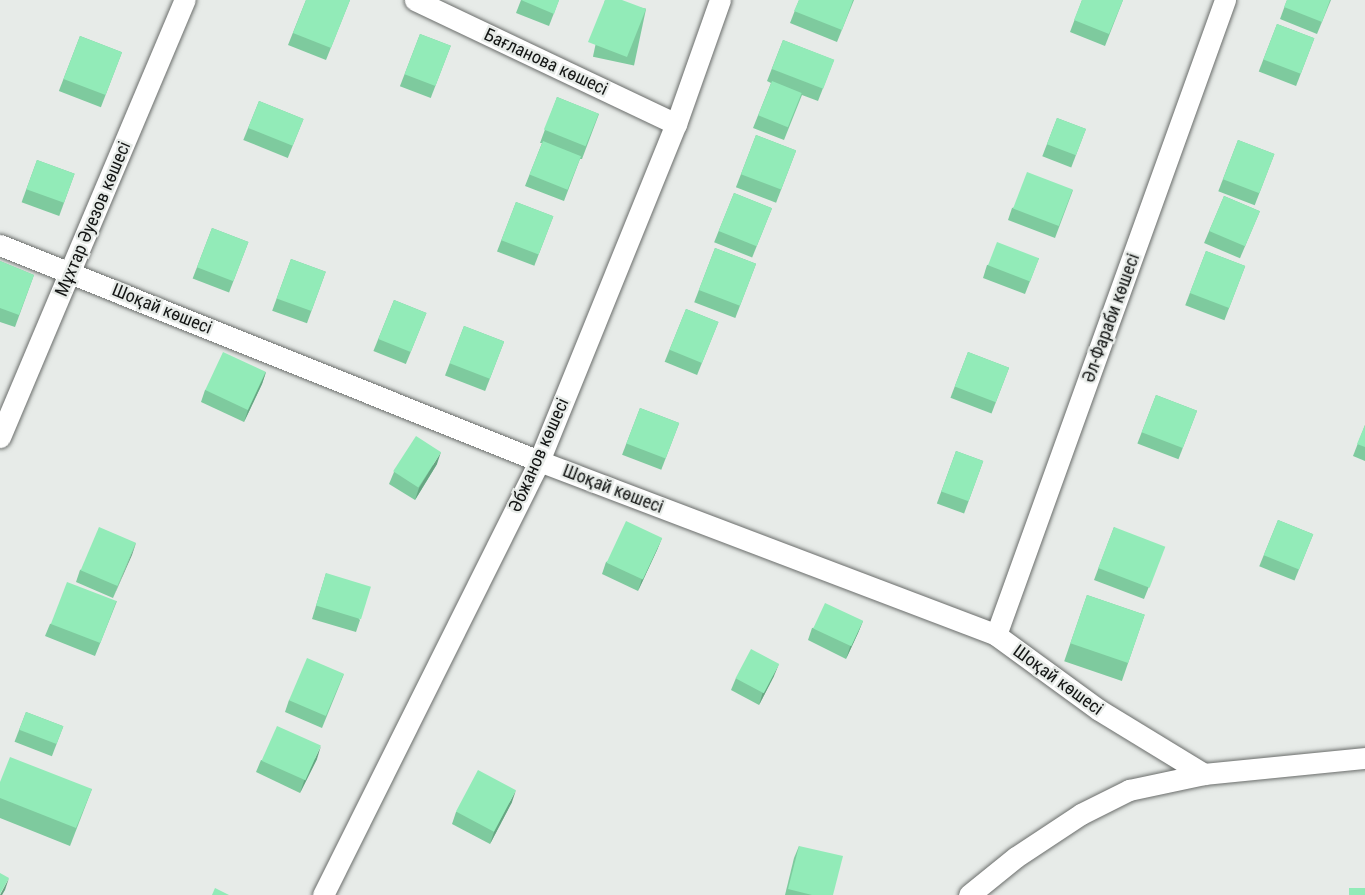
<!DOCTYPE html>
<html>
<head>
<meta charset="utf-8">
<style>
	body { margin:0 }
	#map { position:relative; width:1365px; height:895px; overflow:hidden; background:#e7ebe8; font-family:"Roboto Condensed",sans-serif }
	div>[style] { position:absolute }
	.roads { filter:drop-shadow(0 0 2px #6a6d6b) drop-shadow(0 0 2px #6a6d6b) }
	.street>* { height:21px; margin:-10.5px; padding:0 10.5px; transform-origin:10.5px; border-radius:10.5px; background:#fff }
	.wall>* { inset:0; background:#7eca9e; transform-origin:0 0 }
	.shaded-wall>* { inset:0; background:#66a481 }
	.building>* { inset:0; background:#92ebb8; transform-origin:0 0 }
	span { translate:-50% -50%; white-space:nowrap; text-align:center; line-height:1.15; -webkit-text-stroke:4.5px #e7ebe8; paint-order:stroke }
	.street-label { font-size:18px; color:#131514 }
</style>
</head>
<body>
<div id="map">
	<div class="roads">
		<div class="street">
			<div style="left:415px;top:0;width:289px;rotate:25.4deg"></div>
			<div style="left:0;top:245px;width:581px;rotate:21.84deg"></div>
			<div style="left:539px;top:461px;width:489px;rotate:20.8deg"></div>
			<div style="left:996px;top:635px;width:127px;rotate:36.1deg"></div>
			<div style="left:1099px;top:710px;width:123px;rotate:31.4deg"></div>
			<div style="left:0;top:437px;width:475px;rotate:-67.1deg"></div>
			<div style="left:996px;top:635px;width:675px;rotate:-70.17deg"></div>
			<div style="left:323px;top:895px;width:485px;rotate:-63.5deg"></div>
			<div style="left:539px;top:461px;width:364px;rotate:-67.9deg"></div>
			<div style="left:676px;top:124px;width:132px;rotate:-70.5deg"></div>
			<div style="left:969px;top:895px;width:60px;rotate:-39deg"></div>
			<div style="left:1016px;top:857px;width:78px;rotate:-33.5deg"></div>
			<div style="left:1081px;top:814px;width:54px;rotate:-26.6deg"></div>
			<div style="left:1129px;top:790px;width:77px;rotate:-12deg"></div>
			<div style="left:1204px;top:774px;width:162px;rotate:-5.7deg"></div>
		</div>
	</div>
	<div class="wall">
		<div style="clip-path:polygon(306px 0,350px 0,326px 60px,288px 45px)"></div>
		<div style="clip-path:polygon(521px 0,559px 0,549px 26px,516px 13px)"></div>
		<div style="left:605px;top:0;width:42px;height:58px;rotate:12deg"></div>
		<div style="clip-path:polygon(799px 0,854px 0,837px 42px,790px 23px)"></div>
		<div style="clip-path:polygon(1082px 0,1123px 0,1105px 46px,1070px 32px)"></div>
		<div style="clip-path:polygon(1287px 0,1331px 0,1317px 34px,1280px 19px)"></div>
		<div style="left:1277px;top:24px;width:40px;height:51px;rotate:21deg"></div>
		<div style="left:420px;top:34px;width:33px;height:56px;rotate:21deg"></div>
		<div style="left:80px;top:36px;width:45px;height:59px;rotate:21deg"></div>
		<div style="clip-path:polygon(783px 40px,834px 60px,818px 101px,802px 95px,784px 140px,753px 128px,771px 83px,767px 81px)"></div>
		<div style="clip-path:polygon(557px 97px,599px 114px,582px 159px,580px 159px,564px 201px,525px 186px,542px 143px,540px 143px)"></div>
		<div style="left:259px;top:101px;width:48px;height:42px;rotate:22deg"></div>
		<div style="left:1057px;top:118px;width:31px;height:41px;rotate:21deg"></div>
		<div style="left:756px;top:135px;width:43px;height:56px;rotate:21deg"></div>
		<div style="left:1238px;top:140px;width:39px;height:55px;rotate:21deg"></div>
		<div style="left:37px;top:160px;width:40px;height:45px;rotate:20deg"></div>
		<div style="clip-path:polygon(1073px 190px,1055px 238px,1008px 220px,1012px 208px)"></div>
		<div style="left:734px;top:193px;width:41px;height:53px;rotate:22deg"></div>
		<div style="left:1224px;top:196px;width:39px;height:51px;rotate:23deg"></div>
		<div style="left:516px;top:202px;width:40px;height:53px;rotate:21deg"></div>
		<div style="left:212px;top:228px;width:39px;height:54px;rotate:21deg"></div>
		<div style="left:715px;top:248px;width:44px;height:58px;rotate:21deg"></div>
		<div style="left:1206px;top:251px;width:42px;height:58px;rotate:21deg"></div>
		<div style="clip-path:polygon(1039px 258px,1025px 294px,983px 278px,987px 265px)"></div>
		<div style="left:291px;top:259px;width:37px;height:55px;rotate:20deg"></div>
		<div style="clip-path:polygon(0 261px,34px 275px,15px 327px,0 322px)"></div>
		<div style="left:394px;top:300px;width:35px;height:55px;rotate:22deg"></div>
		<div style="left:686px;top:309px;width:35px;height:57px;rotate:22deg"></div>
		<div style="left:464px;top:326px;width:43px;height:53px;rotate:21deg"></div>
		<div style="left:968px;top:352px;width:44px;height:49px;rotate:21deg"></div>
		<div style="clip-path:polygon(266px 372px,262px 384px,244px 422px,201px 402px,205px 390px)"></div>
		<div style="left:1156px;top:395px;width:44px;height:52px;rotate:21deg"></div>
		<div style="left:640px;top:408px;width:42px;height:50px;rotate:21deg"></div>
		<div style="clip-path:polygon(1365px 425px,1365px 461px,1353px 456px)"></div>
		<div style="left:956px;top:451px;width:29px;height:56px;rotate:20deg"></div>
		<div style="clip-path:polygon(437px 464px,415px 500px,389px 484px,394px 472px)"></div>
		<div style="left:1278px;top:520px;width:38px;height:50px;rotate:22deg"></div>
		<div style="clip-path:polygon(1114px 527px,1160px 559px,1144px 599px,1094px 580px)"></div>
		<div style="clip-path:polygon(662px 538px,657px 550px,638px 591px,602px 574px,606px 562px)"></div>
		<div style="clip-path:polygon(136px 543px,113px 598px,76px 582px,80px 570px)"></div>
		<div style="clip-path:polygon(326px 573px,360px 620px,356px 632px,312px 619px)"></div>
		<div style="left:1087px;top:595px;width:61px;height:70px;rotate:19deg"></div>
		<div style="clip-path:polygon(117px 601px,95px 656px,45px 636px,50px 624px)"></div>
		<div style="clip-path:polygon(863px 621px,858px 633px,846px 659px,808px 640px,812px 628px)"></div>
		<div style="clip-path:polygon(344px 674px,322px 728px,285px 712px,289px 700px)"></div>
		<div style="clip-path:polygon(774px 676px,759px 705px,731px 690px,736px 678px)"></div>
		<div style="left:26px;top:712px;width:40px;height:32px;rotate:21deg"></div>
		<div style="clip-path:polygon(317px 759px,300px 793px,256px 772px,261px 760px)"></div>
		<div style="clip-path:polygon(0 782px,92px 789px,70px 846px,0 818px)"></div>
		<div style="clip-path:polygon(512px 802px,490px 844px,452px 824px,456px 812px)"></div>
		<div style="clip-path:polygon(799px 846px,833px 895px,785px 895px,794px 858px)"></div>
	</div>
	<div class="shaded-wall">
		<div style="clip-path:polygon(266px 372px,262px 384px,244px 422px,248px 410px)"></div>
		<div style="clip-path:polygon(441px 452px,437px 464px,415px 500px,419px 488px)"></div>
		<div style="clip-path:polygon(662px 538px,657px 550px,638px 591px,642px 579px)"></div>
		<div style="clip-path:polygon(136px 543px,132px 555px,113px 598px,118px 586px)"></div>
		<div style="clip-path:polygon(863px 621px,858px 633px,846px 659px,850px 647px)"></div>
		<div style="clip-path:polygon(779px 664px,774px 676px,759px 705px,763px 692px)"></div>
		<div style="clip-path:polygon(321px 746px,317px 759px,300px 793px,304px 781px)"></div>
		<div style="clip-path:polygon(516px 790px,512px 802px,490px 844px,494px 832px)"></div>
		<div style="clip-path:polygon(9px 878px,5px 890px,2px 895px,0 895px)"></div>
	</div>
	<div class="building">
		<div style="clip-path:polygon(306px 0,350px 0,331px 48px,293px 33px)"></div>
		<div style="clip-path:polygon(521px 0,559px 0,554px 14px)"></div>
		<div style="clip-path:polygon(605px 0,622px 0,646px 9px,627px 57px,588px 42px)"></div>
		<div style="clip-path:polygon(799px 0,853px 0,842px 30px,794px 11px)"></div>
		<div style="clip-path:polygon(1082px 0,1123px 0,1109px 34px,1074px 20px)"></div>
		<div style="clip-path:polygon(1287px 0,1330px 0,1322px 22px,1284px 7px)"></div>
		<div style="left:1277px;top:24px;width:40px;height:38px;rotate:21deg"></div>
		<div style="left:420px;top:34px;width:33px;height:43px;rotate:21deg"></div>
		<div style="left:80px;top:36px;width:45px;height:46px;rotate:21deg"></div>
		<div style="left:783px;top:40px;width:55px;height:31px;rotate:21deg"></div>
		<div style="left:772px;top:81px;width:32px;height:37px;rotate:22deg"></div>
		<div style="left:557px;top:97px;width:45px;height:35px;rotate:22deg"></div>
		<div style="left:259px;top:101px;width:48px;height:29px;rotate:22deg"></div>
		<div style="left:1057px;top:118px;width:31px;height:28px;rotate:21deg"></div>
		<div style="left:756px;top:135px;width:43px;height:42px;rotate:21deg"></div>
		<div style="left:1238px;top:140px;width:39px;height:42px;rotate:21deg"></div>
		<div style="left:543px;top:141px;width:41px;height:36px;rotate:22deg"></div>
		<div style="left:37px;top:160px;width:40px;height:31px;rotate:20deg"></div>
		<div style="left:1027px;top:172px;width:49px;height:39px;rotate:21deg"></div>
		<div style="left:734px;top:193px;width:41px;height:41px;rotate:22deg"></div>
		<div style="left:1224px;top:196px;width:39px;height:38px;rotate:23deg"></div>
		<div style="left:516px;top:202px;width:40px;height:41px;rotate:21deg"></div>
		<div style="left:212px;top:228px;width:39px;height:42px;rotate:21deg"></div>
		<div style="left:997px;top:242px;width:45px;height:25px;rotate:21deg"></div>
		<div style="left:715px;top:248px;width:44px;height:45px;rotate:21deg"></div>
		<div style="left:1206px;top:251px;width:42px;height:45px;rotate:21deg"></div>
		<div style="left:291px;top:259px;width:37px;height:42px;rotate:20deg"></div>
		<div style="clip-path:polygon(0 261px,34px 275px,19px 315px,0 308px)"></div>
		<div style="left:394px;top:300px;width:35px;height:42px;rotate:22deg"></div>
		<div style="left:686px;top:309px;width:35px;height:44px;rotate:22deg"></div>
		<div style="left:464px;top:326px;width:43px;height:40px;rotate:21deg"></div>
		<div style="left:223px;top:352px;width:47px;height:42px;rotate:25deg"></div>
		<div style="left:968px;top:352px;width:44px;height:37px;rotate:21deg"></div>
		<div style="left:1156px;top:395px;width:44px;height:40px;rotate:21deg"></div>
		<div style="left:640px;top:408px;width:42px;height:38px;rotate:21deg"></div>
		<div style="clip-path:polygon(1365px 425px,1365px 447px,1357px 444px)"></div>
		<div style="left:416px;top:436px;width:30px;height:42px;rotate:33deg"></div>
		<div style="left:956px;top:451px;width:29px;height:43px;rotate:20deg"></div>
		<div style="left:1278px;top:520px;width:38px;height:38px;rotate:22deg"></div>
		<div style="left:626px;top:521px;width:40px;height:46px;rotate:25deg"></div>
		<div style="left:99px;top:527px;width:40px;height:47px;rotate:23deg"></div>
		<div style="left:1114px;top:527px;width:55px;height:44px;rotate:21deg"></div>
		<div style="left:326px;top:573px;width:47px;height:34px;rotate:17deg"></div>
		<div style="left:67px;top:582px;width:53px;height:45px;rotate:21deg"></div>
		<div style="left:1087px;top:595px;width:61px;height:51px;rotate:19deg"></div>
		<div style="left:825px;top:603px;width:42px;height:28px;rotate:25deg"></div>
		<div style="left:751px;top:649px;width:32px;height:33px;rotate:28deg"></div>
		<div style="left:307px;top:658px;width:40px;height:46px;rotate:23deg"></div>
		<div style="left:26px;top:712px;width:40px;height:19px;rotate:21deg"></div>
		<div style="left:277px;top:726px;width:48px;height:38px;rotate:24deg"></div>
		<div style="clip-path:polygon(10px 757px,92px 789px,76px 828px,0 798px,0 782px)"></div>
		<div style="left:478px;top:770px;width:43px;height:47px;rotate:28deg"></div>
		<div style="clip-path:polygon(799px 846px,843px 856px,833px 895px,812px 895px,788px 889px)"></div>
		<div style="clip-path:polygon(0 873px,9px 878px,0 894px)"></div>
		<div style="clip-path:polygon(215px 888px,229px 895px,212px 895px)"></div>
		<div style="left:1349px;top:888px;width:16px;height:7px"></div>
	</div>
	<div class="street-label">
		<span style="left:546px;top:62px;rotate:25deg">Бағланова көшесі</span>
		<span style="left:93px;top:219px;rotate:-67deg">Мұхтар Әуезов көшесі</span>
		<span style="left:162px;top:309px;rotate:22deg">Шоқай көшесі</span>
		<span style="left:1111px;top:318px;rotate:-70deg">Әл-Фараби көшесі</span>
		<span style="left:539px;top:455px;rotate:-66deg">Әбжанов көшесі</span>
		<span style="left:613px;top:489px;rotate:21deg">Шоқай көшесі</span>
		<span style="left:1058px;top:680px;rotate:36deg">Шоқай көшесі</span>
	</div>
</div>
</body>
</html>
